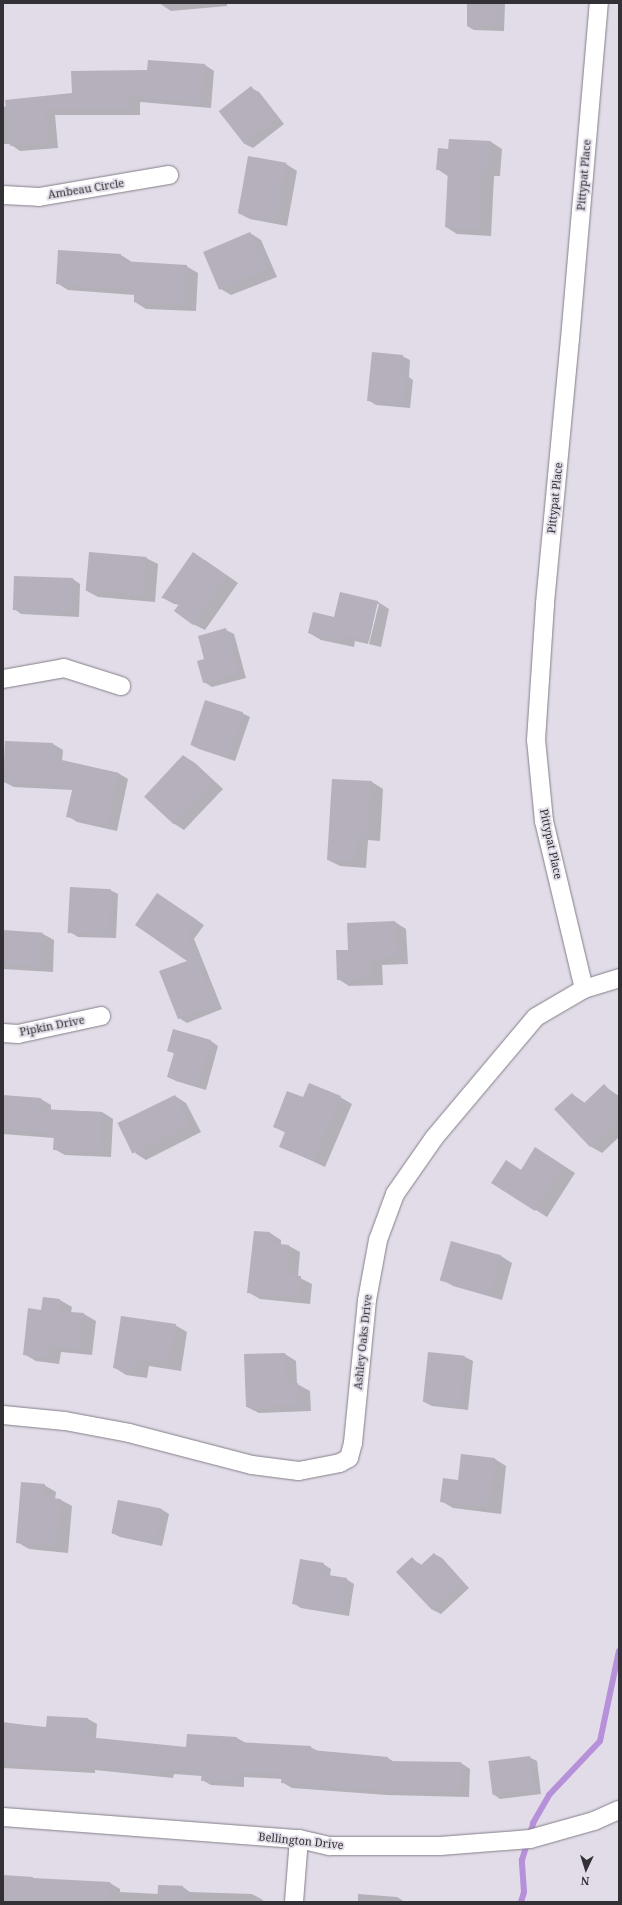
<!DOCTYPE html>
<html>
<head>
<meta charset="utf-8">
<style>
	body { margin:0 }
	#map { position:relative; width:622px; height:1905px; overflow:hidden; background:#e1dce7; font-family:"Noto Serif",serif }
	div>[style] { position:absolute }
	.shadow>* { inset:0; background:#0003 }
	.stream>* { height:6px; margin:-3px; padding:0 3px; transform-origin:3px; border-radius:3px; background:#b690d9 }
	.building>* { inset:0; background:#b5b0bb; transform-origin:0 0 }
	.roads { filter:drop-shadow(0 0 1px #847f89) drop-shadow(0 0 1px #847f89) }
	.street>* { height:18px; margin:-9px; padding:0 9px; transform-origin:9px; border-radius:9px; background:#fff }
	span { translate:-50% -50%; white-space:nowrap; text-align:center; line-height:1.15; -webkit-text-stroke:3.5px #e1dce7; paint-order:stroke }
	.street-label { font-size:11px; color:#333135 }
	.frame { position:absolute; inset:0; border:4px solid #333135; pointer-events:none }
	.north { position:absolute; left:566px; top:1849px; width:40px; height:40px; -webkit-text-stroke:3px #e1dce7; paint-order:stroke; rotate:184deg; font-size:11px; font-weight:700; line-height:16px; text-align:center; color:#333135 }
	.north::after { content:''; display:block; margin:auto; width:14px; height:18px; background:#333135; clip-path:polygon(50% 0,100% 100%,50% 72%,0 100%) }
</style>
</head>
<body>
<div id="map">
	<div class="shadow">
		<div style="clip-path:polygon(159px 3px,227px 3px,227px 6px,171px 11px)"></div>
		<div style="clip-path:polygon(468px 3px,505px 3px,504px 31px,474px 30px,467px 26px)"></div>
		<div style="clip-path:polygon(205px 65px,214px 71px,211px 108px,140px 102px,140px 115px,55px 115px,58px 148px,20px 151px,10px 144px,3px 144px,3px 107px,73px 94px,148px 71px)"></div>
		<div style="clip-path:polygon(251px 88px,259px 92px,284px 124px,253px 148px,245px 144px)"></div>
		<div style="clip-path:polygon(491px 142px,502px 149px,500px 176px,494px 176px,491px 236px,457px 234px,446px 227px,448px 176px,437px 169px,449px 150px)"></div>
		<div style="clip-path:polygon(249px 157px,286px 164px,297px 171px,287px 226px,250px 219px,238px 213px)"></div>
		<div style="clip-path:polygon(250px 233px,261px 240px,277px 277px,231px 295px,219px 288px)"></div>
		<div style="clip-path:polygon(121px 255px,132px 262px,186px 266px,198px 273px,196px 311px,146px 309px,135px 302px,135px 295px,68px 290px,57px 283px)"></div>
		<div style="clip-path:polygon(402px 356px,410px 360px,409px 377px,413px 380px,410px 408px,376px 405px,368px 400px)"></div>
		<div style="clip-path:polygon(146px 558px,158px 564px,155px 602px,98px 597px,87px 591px)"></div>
		<div style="clip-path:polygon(205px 560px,238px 583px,205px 630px,193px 624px,180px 605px,174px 604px,163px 598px)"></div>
		<div style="clip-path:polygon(73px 579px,80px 584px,79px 617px,21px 614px,14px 609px)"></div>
		<div style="clip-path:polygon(341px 593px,378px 602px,389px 609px,381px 647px,369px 644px,379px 604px,377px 604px,368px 644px,355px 641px,354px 647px,321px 640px,309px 633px,335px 618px)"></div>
		<div style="clip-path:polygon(226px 630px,234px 634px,246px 678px,212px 687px,204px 682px,206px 660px)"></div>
		<div style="clip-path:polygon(242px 713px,250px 717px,235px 761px,199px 749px,191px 745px)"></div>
		<div style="clip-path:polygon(6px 742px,53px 744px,63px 750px,62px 761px,118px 773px,128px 779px,117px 831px,77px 822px,68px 816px,73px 790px,14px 787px,4px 782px)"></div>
		<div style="clip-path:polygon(184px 756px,195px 763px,223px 789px,184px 830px,173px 823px,145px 797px)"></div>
		<div style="clip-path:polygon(372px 782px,383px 789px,380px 841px,368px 840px,366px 868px,340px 866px,328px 860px)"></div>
		<div style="clip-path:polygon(110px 890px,118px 894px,116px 938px,78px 937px,70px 932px)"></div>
		<div style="clip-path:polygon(165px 899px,204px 925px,194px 939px,222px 1009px,187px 1023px,179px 1018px,189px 961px)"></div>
		<div style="clip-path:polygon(395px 922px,406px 929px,408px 964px,382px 965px,383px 985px,349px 986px,338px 979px,349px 951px)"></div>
		<div style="clip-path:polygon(3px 931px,43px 934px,54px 940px,53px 972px,3px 969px)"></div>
		<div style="clip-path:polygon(211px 1041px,218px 1046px,206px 1090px,176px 1081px,168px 1077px,175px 1054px,168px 1050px)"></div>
		<div style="clip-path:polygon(604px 1086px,619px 1096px,619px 1137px,602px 1153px,590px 1146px,572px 1094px,585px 1103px)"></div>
		<div style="clip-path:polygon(3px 1096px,41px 1099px,51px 1105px,51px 1110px,102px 1112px,113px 1119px,111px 1157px,65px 1155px,54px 1149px,54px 1138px,3px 1134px)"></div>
		<div style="clip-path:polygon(175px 1096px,186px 1103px,201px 1132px,146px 1160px,135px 1153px)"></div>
		<div style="clip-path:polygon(340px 1097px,352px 1104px,325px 1167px,280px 1146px,286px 1133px,274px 1126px,303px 1099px)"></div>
		<div style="clip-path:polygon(547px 1155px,575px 1173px,547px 1217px,493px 1183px,521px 1171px)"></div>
		<div style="clip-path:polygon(255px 1232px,270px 1233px,281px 1240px,281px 1245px,289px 1246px,300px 1252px,298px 1277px,312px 1284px,310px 1304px,260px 1299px,248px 1292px)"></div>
		<div style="clip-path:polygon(501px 1256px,512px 1263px,502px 1300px,453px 1286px,441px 1279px)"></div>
		<div style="clip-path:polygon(44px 1298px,60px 1300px,72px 1307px,71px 1313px,84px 1314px,96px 1321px,92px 1355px,61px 1352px,59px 1364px,36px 1361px,24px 1354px,42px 1311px)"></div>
		<div style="clip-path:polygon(175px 1325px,187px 1332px,181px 1371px,149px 1366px,147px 1378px,126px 1375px,115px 1368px)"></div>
		<div style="clip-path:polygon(429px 1353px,465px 1357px,473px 1361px,468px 1410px,432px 1406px,424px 1402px)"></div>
		<div style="clip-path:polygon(285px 1354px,296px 1361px,297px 1384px,310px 1391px,311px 1411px,259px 1413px,247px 1407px)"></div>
		<div style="clip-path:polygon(495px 1459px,506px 1466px,501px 1514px,453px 1508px,441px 1501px,458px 1481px)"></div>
		<div style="clip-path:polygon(44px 1485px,56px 1492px,55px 1499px,61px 1500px,72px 1506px,68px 1553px,29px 1549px,17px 1542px)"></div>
		<div style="clip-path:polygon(118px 1501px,161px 1509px,169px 1514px,162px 1546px,120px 1537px,112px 1533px)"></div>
		<div style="clip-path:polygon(434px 1554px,442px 1558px,469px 1588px,441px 1614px,433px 1610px,398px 1572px,412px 1559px,422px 1565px)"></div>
		<div style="clip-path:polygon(323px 1564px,331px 1569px,330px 1576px,346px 1579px,354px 1584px,349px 1616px,301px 1608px,293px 1603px)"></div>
		<div style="clip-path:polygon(88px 1719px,97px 1724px,96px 1739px,187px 1748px,237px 1738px,246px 1743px,310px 1747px,320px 1752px,388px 1758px,394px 1762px,461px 1763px,470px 1769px,469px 1797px,387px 1795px,292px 1788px,282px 1782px,282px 1779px,244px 1777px,244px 1787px,211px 1785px,202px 1780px,202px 1776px,174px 1774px,173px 1778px,95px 1770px,95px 1773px,3px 1768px,3px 1722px,47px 1728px)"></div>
		<div style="clip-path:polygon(529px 1757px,537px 1761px,541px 1794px,500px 1799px,493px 1794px)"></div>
		<div style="clip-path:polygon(3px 1876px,33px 1878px,37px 1880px,110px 1883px,120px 1889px,120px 1892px,159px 1894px,183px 1887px,190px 1892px,252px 1894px,263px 1900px,263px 1902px,3px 1902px)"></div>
		<div style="clip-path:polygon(358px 1894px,397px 1897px,405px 1902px,358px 1902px)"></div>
	</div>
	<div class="stream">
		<div style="left:521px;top:1902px;width:10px;rotate:-73deg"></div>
		<div style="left:524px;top:1892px;width:32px;rotate:-94deg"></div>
		<div style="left:522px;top:1860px;width:39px;rotate:-73deg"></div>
		<div style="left:533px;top:1823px;width:32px;rotate:-60deg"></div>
		<div style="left:549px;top:1795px;width:74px;rotate:-46.6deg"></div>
		<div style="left:600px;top:1741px;width:92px;rotate:-78.1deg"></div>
	</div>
	<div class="building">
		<div style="left:467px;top:3px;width:31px;height:23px"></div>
		<div style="clip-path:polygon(148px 60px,205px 64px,202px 103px,131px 97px,131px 109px,45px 110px,49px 142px,10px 146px,5px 100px,72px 93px,71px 71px,147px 70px)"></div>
		<div style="left:251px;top:86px;width:42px;height:41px;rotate:52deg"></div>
		<div style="clip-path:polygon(449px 139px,491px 141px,489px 170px,483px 170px,480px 230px,445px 227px,448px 170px,436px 170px,438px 148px,448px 149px)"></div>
		<div style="left:248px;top:156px;width:39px;height:58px;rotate:10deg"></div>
		<div style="left:250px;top:232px;width:41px;height:51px;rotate:67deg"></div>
		<div style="clip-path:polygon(58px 250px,121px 254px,121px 261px,187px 265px,185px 305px,134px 302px,134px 290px,56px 284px)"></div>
		<div style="clip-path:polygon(372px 352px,403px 355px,401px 374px,406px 374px,403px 404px,367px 401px)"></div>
		<div style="left:89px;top:552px;width:58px;height:39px;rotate:5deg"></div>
		<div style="clip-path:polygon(193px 552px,227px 576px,193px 625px,174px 611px,182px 600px,161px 598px)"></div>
		<div style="left:14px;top:576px;width:59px;height:34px;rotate:2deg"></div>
		<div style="clip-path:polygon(340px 592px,378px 601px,369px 641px,344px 635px,343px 641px,308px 633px,313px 612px,334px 617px)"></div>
		<div style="clip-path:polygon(226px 628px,239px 673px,203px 683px,197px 661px,204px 659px,198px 636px)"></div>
		<div style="left:205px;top:700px;width:40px;height:47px;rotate:18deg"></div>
		<div style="clip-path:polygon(5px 741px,53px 743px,53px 758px,119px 773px,107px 826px,66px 817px,73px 786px,3px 782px)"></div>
		<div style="left:183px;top:755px;width:40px;height:57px;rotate:43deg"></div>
		<div style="clip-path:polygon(332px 779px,372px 781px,369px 835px,357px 834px,355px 862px,327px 860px)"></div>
		<div style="left:70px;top:887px;width:41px;height:46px;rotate:3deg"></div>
		<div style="clip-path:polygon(157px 893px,197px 920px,187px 934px,215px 1005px,178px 1019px,159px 971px,187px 961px,135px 925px)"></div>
		<div style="clip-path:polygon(395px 921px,397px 957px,371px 958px,372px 978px,337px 980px,336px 950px,348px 950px,347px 923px)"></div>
		<div style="left:3px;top:930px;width:40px;height:34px;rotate:4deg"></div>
		<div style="clip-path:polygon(173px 1029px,211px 1040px,198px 1086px,167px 1077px,174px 1053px,167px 1051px)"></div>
		<div style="clip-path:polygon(309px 1083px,341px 1096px,313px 1161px,279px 1147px,285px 1132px,273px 1127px,287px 1091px,303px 1097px)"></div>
		<div style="clip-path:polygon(604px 1084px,619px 1100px,619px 1120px,590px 1147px,554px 1109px,572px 1093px,582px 1105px)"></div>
		<div style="clip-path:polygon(3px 1095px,41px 1098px,40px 1109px,102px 1112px,101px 1152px,53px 1150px,54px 1133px,3px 1129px)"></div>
		<div style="left:175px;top:1095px;width:34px;height:64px;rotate:64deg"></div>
		<div style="clip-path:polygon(535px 1147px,564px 1166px,535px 1211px,491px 1183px,506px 1160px,521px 1170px)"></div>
		<div style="clip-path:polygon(254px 1231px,270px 1232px,269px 1243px,289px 1245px,286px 1275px,301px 1276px,299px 1298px,247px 1293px)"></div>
		<div style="left:451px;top:1241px;width:52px;height:41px;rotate:16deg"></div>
		<div style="clip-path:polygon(43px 1297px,60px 1299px,59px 1311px,84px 1313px,80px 1349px,49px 1346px,48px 1358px,23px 1355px,28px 1308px,41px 1310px)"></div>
		<div style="clip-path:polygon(121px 1316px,176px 1324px,169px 1365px,137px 1360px,136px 1372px,113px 1368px)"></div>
		<div style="left:428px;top:1352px;width:37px;height:50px;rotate:6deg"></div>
		<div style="clip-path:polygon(285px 1353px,286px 1384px,298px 1383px,299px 1405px,246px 1407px,244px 1354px)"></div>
		<div style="clip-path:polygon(461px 1454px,495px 1458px,489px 1508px,440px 1502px,443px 1478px,458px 1480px)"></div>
		<div style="clip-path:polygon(21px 1482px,45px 1484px,43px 1497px,61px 1499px,57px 1547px,16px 1543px)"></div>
		<div style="left:118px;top:1500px;width:44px;height:34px;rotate:11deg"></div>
		<div style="clip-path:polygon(434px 1553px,462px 1583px,432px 1610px,396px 1572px,412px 1557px,420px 1566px)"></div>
		<div style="clip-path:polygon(300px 1559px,324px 1563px,322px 1574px,347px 1578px,341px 1612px,292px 1604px)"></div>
		<div style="clip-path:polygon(47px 1716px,88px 1718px,87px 1737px,186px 1747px,187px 1734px,237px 1737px,237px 1742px,311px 1746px,311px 1750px,388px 1757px,388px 1761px,461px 1762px,460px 1792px,377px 1790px,281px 1783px,282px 1774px,235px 1772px,235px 1782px,201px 1781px,202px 1771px,164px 1770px,164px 1773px,86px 1766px,86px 1768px,3px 1765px,3px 1723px,46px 1727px)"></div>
		<div style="left:530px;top:1756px;width:34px;height:42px;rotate:83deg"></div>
		<div style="clip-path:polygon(3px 1875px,33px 1877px,33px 1878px,110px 1882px,109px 1902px,3px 1902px)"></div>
		<div style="left:158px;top:1885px;width:25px;height:17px;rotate:2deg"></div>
	</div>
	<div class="roads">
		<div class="street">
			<div style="left:3px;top:195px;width:36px;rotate:3deg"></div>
			<div style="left:39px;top:197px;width:132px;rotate:-9.6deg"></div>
			<div style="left:3px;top:679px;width:62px;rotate:-10.2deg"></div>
			<div style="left:64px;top:668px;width:60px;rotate:17.5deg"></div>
			<div style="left:584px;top:989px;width:173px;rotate:-103.4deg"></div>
			<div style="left:544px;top:821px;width:81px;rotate:-95.6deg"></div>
			<div style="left:536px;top:740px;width:137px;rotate:-86.2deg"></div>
			<div style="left:545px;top:603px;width:265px;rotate:-84.6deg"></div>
			<div style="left:570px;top:339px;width:337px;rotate:-85.1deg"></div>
			<div style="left:3px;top:1033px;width:15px;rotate:4deg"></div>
			<div style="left:18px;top:1034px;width:85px;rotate:-12.2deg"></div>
			<div style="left:3px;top:1415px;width:62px;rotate:5.5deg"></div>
			<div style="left:65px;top:1421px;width:65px;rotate:10.6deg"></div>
			<div style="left:129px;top:1433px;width:127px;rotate:14.6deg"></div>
			<div style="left:252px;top:1465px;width:47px;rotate:7.3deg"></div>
			<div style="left:299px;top:1471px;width:42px;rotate:-11deg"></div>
			<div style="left:340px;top:1463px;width:10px;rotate:-29deg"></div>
			<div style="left:349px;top:1458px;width:16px;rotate:-75deg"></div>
			<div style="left:353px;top:1443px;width:144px;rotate:-84.4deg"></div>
			<div style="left:367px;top:1300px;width:61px;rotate:-79.6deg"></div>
			<div style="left:378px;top:1240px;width:49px;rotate:-69.7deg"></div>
			<div style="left:395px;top:1194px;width:68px;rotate:-55.1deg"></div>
			<div style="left:434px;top:1138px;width:158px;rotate:-49.9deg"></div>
			<div style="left:536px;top:1017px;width:56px;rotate:-30.3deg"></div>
			<div style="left:584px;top:989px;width:37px;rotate:-17deg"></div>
			<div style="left:3px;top:1817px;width:297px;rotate:4.3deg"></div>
			<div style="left:299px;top:1839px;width:32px;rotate:13deg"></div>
			<div style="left:330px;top:1846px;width:110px"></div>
			<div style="left:440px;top:1846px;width:90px;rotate:-4.4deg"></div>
			<div style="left:530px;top:1839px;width:66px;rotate:-15.7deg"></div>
			<div style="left:594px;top:1821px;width:27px;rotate:-24deg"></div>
			<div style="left:294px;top:1902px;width:63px;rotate:-85.5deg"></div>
		</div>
	</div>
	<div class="street-label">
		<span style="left:584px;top:175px;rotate:-85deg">Pittypat Place</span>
		<span style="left:86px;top:189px;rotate:-9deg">Ambeau Circle</span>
		<span style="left:555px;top:498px;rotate:-84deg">Pittypat Place</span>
		<span style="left:551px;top:844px;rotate:78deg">Pittypat Place</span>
		<span style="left:52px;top:1026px;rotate:-11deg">Pipkin Drive</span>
		<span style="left:363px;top:1342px;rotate:-84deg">Ashley Oaks Drive</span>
		<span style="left:301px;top:1841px;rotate:6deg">Bellington Drive</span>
	</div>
	<div class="frame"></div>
	<div class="north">N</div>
</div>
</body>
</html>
